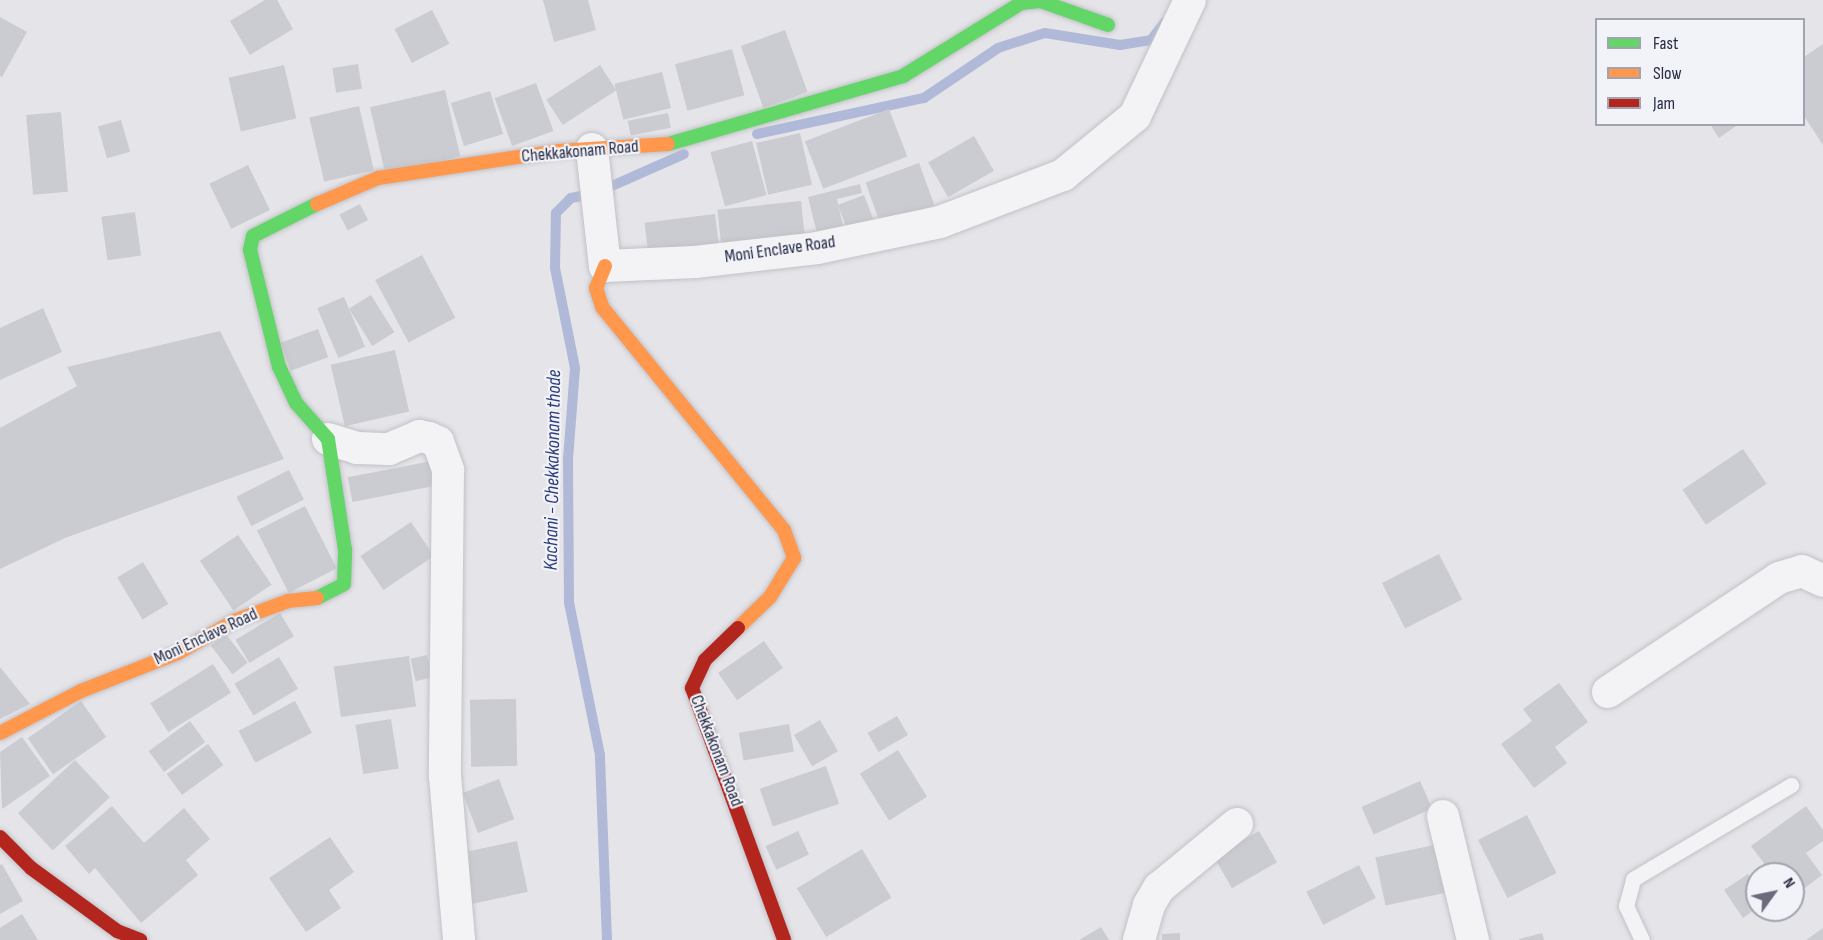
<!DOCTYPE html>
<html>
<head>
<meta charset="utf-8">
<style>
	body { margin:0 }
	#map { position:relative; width:1823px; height:940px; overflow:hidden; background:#e4e4e9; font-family:"Sofia Sans Condensed",sans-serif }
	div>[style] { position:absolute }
	.stream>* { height:10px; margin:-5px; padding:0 5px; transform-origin:5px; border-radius:5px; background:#b0b9d7 }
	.building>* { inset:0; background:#cbccd1; transform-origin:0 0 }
	.roads { filter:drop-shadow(0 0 2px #c1c1c7) drop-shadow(0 0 2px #c1c1c7) }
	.lane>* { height:15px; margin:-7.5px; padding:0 7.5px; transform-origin:7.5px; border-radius:7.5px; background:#f3f3f6 }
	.street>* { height:32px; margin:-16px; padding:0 16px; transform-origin:16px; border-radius:16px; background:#f3f3f6 }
	.fast>* { height:14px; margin:-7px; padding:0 7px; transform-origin:7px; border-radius:7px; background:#63d668 }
	.slow>* { height:14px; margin:-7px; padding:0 7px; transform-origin:7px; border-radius:7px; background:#ff974d }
	.jam>* { height:14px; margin:-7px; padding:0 7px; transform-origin:7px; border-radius:7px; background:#b3261e }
	span { translate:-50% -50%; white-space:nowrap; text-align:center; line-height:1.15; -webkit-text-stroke:4.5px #f2f3f8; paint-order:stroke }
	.street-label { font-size:18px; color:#282c45 }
	.water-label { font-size:20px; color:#2e3e7d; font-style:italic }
	.legend { position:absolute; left:1595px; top:18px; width:210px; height:108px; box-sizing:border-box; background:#f2f3f8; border:2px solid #a1a3b0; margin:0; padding:8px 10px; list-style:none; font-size:18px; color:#282c45 }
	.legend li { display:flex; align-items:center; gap:12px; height:30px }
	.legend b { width:30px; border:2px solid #a1a3b0 }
	.north { position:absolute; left:1745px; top:862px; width:60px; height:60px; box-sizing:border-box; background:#f2f3f8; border:2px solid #a1a3b0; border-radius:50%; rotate:57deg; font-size:16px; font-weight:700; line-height:24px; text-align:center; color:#282c45 }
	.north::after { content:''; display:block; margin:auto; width:21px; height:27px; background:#6a6c7e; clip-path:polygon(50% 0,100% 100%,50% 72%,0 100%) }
</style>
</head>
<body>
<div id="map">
	<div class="stream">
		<div style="left:757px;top:134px;width:171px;rotate:-12.2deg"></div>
		<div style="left:924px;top:98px;width:89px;rotate:-34deg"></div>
		<div style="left:998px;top:48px;width:49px;rotate:-17.7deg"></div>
		<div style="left:1045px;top:33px;width:76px;rotate:9.1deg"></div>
		<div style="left:1120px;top:45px;width:31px;rotate:-9deg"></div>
		<div style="left:1151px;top:40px;width:23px;rotate:-52deg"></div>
		<div style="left:607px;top:940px;width:185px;rotate:-92.2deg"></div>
		<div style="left:600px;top:755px;width:155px;rotate:-101.5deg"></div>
		<div style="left:569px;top:603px;width:144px;rotate:-90.4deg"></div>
		<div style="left:568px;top:459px;width:91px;rotate:-85.6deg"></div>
		<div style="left:575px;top:368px;width:102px;rotate:-101.3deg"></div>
		<div style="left:555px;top:268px;width:55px;rotate:-89deg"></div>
		<div style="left:556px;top:213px;width:21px;rotate:-45deg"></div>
		<div style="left:571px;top:198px;width:25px;rotate:-11deg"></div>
		<div style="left:596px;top:193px;width:96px;rotate:-23.9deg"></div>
	</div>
	<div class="building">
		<div style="clip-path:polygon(265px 0,277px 0,293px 29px,250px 55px,230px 21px)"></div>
		<div style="clip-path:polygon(543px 0,588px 0,596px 30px,554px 42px)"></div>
		<div style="left:432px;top:10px;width:38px;height:42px;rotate:63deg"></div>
		<div style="clip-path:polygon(0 17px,27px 32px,2px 77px,0 76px)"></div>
		<div style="left:785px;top:30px;width:66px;height:47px;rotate:70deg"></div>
		<div style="clip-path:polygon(1823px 44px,1823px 145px,1804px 116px,1804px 57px)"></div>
		<div style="left:732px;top:49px;width:48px;height:59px;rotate:75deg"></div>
		<div style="left:358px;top:64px;width:25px;height:26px;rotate:81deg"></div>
		<div style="left:284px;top:65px;width:55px;height:57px;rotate:77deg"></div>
		<div style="left:600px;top:65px;width:30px;height:64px;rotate:57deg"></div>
		<div style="left:662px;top:72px;width:37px;height:49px;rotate:76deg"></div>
		<div style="left:536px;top:83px;width:51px;height:44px;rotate:70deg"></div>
		<div style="left:445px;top:90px;width:68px;height:77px;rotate:77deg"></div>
		<div style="left:490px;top:91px;width:45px;height:41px;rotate:73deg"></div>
		<div style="left:359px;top:106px;width:66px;height:51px;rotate:77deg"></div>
		<div style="left:889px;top:109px;width:51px;height:90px;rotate:69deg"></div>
		<div style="left:61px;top:112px;width:80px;height:35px;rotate:85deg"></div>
		<div style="left:668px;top:113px;width:15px;height:41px;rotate:79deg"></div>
		<div style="left:121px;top:120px;width:33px;height:24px;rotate:74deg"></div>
		<div style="clip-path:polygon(1710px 124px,1739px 124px,1719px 138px)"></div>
		<div style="left:800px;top:133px;width:53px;height:45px;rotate:77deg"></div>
		<div style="left:974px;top:136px;width:40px;height:53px;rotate:60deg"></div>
		<div style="left:752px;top:141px;width:56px;height:43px;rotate:75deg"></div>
		<div style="left:919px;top:163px;width:45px;height:57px;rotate:70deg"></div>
		<div style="left:248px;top:165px;width:50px;height:43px;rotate:64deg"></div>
		<div style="clip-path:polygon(860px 184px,862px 193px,837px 199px,845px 235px,819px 241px,808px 197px)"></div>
		<div style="left:864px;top:195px;width:34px;height:28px;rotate:69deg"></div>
		<div style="left:801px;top:201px;width:46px;height:84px;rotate:84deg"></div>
		<div style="left:360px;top:204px;width:18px;height:23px;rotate:63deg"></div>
		<div style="left:135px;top:212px;width:44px;height:34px;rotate:82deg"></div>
		<div style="left:715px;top:214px;width:32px;height:71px;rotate:83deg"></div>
		<div style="left:422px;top:255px;width:71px;height:53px;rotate:62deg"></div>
		<div style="left:371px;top:295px;width:44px;height:26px;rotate:58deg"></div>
		<div style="left:344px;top:297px;width:54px;height:29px;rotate:67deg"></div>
		<div style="clip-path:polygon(43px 308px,62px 352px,0 380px,0 328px)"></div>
		<div style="left:318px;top:329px;width:30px;height:40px;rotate:70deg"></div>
		<div style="clip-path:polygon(220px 331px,284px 459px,65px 538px,0 569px,0 428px,77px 386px,67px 367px)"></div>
		<div style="left:395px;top:350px;width:63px;height:66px;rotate:77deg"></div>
		<div style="left:1743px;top:449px;width:42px;height:73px;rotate:56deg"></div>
		<div style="left:437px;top:460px;width:25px;height:91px;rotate:79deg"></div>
		<div style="left:289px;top:470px;width:33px;height:59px;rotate:63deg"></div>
		<div style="left:305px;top:506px;width:70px;height:54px;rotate:63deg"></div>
		<div style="left:411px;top:522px;width:41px;height:61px;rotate:56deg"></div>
		<div style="left:238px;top:535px;width:60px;height:46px;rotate:56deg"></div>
		<div style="left:1439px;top:554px;width:51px;height:64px;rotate:63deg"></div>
		<div style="left:143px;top:562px;width:49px;height:30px;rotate:59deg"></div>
		<div style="left:280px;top:613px;width:27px;height:52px;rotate:59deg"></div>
		<div style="left:226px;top:634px;width:36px;height:19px;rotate:53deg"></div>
		<div style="left:764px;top:641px;width:33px;height:56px;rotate:55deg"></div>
		<div style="left:427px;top:655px;width:23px;height:17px;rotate:77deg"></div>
		<div style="left:409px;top:656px;width:51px;height:76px;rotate:82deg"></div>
		<div style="left:279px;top:657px;width:37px;height:52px;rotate:59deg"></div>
		<div style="left:213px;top:664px;width:34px;height:74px;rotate:58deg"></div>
		<div style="clip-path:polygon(0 667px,30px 704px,0 719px)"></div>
		<div style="clip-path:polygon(1559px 683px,1588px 722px,1555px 747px,1567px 763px,1534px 788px,1501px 744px,1532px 721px,1523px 709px)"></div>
		<div style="left:516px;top:699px;width:67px;height:46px;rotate:89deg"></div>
		<div style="left:81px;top:701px;width:44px;height:65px;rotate:55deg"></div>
		<div style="left:295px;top:701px;width:36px;height:64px;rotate:62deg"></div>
		<div style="left:897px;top:716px;width:22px;height:34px;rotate:60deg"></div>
		<div style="left:391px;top:719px;width:50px;height:36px;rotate:81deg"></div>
		<div style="left:820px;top:720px;width:36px;height:30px;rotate:60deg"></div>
		<div style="left:190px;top:721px;width:26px;height:51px;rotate:54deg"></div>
		<div style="left:789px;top:724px;width:28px;height:51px;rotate:80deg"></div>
		<div style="clip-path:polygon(22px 737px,50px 776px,2px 809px,0 752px)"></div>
		<div style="left:208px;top:744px;width:26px;height:51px;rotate:54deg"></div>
		<div style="left:898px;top:750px;width:55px;height:45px;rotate:58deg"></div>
		<div style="left:75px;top:760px;width:51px;height:78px;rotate:47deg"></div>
		<div style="left:826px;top:766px;width:40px;height:70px;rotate:71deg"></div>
		<div style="left:499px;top:779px;width:43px;height:39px;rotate:69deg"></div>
		<div style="left:1420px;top:781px;width:30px;height:64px;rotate:66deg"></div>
		<div style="clip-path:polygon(112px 806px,144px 843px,184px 808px,210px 839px,186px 860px,198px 875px,141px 923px,95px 868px,89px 874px,65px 846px)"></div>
		<div style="clip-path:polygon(1806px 806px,1823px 830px,1823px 841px,1806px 853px,1822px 875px,1793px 897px,1793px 874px,1772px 874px,1751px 846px)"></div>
		<div style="left:1527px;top:815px;width:65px;height:55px;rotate:63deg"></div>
		<div style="left:798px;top:831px;width:26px;height:36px;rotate:65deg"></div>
		<div style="left:1259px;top:831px;width:36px;height:52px;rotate:60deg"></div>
		<div style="clip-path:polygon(330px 837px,354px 872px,329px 890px,341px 908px,306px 932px,269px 878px)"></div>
		<div style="left:517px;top:841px;width:52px;height:65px;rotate:78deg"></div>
		<div style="left:1434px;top:845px;width:49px;height:60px;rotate:78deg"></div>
		<div style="left:862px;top:849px;width:57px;height:76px;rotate:59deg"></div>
		<div style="clip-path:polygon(2px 864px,23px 901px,0 914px,0 865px)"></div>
		<div style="left:1359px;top:865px;width:37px;height:59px;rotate:63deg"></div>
		<div style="clip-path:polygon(1748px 874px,1757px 887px,1757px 908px,1743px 918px,1724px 890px)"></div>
		<div style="clip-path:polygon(22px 914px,38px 940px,0 940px,0 928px)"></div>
		<div style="clip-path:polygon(1101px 927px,1109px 940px,1079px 940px)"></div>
		<div style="clip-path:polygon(1823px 928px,1823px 940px,1806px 940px)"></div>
		<div style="clip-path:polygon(1180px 933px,1180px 940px,1162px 940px,1162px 934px)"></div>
		<div style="clip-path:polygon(1542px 933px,1544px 940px,1519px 940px,1519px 939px)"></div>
	</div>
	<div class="roads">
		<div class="lane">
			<div style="left:1642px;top:940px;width:38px;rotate:-115deg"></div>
			<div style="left:1626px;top:906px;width:28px;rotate:-75deg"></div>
			<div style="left:1633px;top:879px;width:184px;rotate:-30.7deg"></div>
		</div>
		<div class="street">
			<div style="left:592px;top:149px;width:118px;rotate:83.7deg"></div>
			<div style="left:605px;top:266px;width:90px;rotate:-2.5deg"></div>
			<div style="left:695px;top:262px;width:123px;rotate:-6.5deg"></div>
			<div style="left:817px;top:248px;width:126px;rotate:-11.9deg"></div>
			<div style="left:940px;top:222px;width:132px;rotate:-20.9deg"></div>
			<div style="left:1063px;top:175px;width:93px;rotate:-39.3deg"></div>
			<div style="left:1135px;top:116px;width:128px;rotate:-64.6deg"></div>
			<div style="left:328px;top:439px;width:30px;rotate:17deg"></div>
			<div style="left:357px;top:448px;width:32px;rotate:2deg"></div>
			<div style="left:389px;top:449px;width:33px;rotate:-23deg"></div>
			<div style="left:419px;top:436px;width:10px;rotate:11deg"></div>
			<div style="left:429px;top:438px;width:10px;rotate:24deg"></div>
			<div style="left:438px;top:442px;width:30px;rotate:70deg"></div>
			<div style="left:448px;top:470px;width:306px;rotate:90.6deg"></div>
			<div style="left:445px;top:776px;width:165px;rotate:85.1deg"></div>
			<div style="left:1608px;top:692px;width:206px;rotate:-33.7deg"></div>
			<div style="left:1779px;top:578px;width:24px;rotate:-17deg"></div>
			<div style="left:1802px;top:571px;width:23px;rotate:25deg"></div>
			<div style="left:1443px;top:816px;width:128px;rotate:76.4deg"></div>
			<div style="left:1139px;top:940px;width:36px;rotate:-74deg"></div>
			<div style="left:1149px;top:905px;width:20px;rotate:-60deg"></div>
			<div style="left:1159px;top:888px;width:101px;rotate:-39.4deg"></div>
		</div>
		<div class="fast">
			<div style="left:668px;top:144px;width:245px;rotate:-16.1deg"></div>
			<div style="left:903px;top:76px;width:139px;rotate:-31.7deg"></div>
			<div style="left:1021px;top:3px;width:19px;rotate:-6deg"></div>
			<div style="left:1040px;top:1px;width:72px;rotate:19.4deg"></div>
			<div style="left:317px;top:598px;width:30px;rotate:-27deg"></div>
			<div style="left:344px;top:584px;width:34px;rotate:-88deg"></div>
			<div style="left:345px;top:550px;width:112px;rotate:-98.7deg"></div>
			<div style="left:328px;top:439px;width:48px;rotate:-131.6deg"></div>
			<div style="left:296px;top:403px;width:40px;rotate:-115deg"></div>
			<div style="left:279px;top:367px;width:121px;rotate:-103.9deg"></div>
			<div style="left:250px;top:250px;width:14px;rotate:-78deg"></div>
			<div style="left:253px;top:236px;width:72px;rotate:-26.6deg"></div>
		</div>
		<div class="slow">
			<div style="left:317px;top:204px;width:66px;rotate:-23.1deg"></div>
			<div style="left:378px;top:178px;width:183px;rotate:-8.5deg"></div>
			<div style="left:559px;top:151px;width:109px;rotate:-3.7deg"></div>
			<div style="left:605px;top:266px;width:24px;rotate:112deg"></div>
			<div style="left:596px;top:288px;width:20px;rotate:72deg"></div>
			<div style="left:602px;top:307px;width:288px;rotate:50.8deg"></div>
			<div style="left:784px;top:530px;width:30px;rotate:70deg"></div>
			<div style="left:794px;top:558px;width:46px;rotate:121.6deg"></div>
			<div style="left:770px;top:597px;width:45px;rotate:135.9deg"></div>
			<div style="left:0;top:733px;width:91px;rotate:-27.4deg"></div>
			<div style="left:81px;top:691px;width:104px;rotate:-21.4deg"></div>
			<div style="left:178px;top:653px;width:64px;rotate:-29.7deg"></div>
			<div style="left:234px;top:621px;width:58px;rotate:-20.3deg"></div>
			<div style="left:288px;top:601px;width:29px;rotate:-6deg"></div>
		</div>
		<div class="jam">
			<div style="left:738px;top:628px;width:46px;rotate:135.9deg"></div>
			<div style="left:705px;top:660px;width:31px;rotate:115deg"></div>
			<div style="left:692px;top:688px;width:268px;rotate:69.9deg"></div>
			<div style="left:0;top:837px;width:44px;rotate:45deg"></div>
			<div style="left:31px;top:868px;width:107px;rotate:36.2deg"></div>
			<div style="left:117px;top:931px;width:25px;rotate:21deg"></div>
		</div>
	</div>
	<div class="street-label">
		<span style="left:580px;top:152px;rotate:-5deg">Chekkakonam Road</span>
		<span style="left:780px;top:250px;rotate:-8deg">Moni Enclave Road</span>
		<span style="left:206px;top:637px;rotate:-25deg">Moni Enclave Road</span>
		<span style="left:716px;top:751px;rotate:69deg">Chekkakonam Road</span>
	</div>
	<div class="water-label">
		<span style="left:553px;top:470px;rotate:-89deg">Kachani - Chekkakonam thode</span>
	</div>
	<ul class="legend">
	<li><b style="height:8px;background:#63d668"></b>Fast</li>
	<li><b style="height:8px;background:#ff974d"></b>Slow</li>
	<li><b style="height:8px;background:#b3261e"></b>Jam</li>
	</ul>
	<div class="north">N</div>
</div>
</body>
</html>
